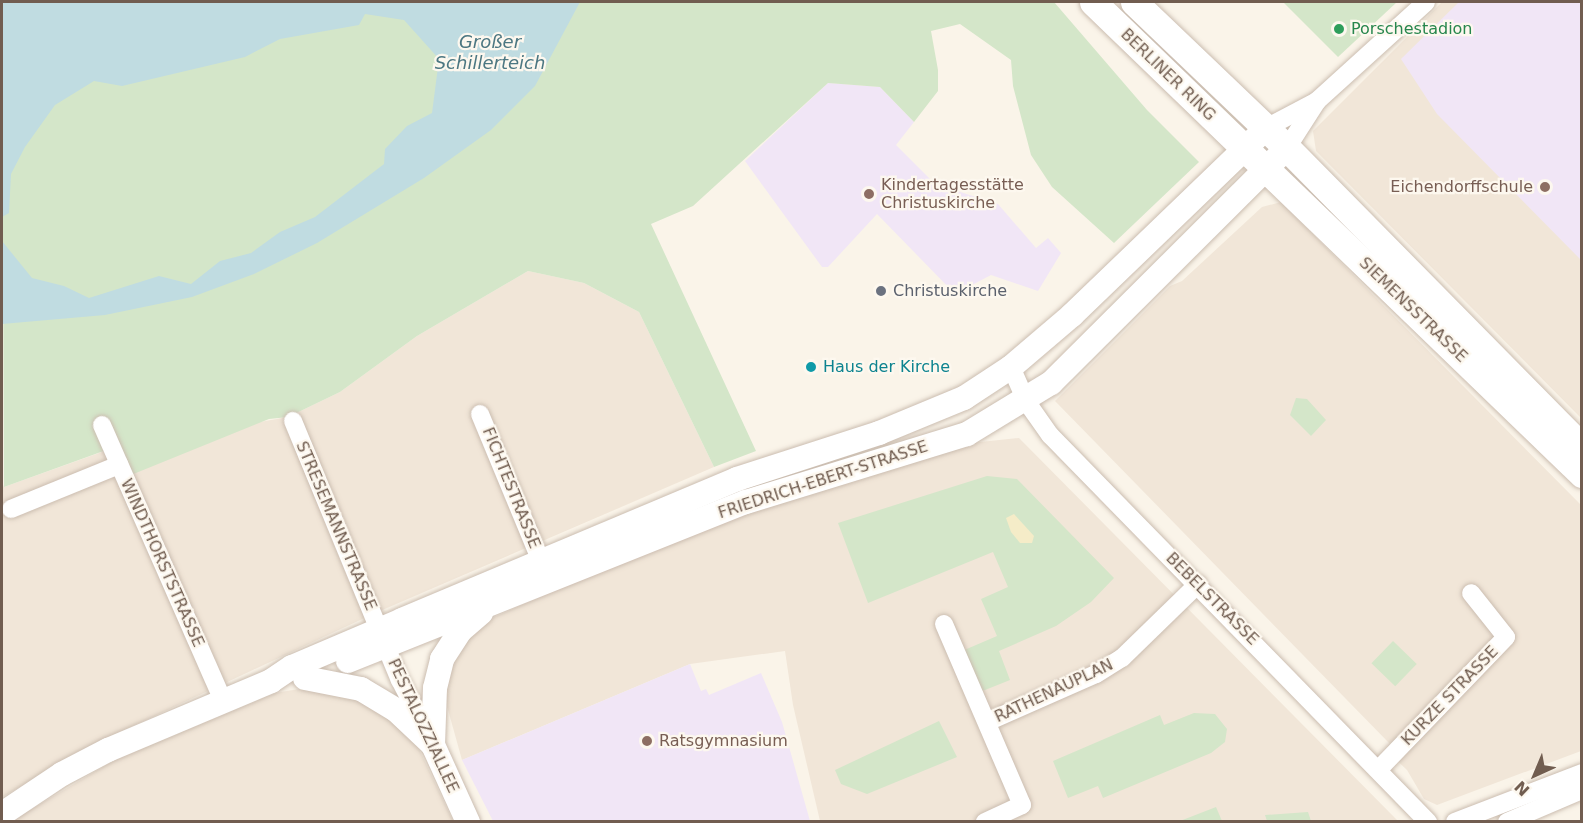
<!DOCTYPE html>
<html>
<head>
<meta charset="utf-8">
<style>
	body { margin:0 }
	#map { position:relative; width:1583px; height:823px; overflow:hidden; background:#faf4e9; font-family:"DejaVu Sans",sans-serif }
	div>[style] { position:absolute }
	.residential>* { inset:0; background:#f1e6d8 }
	.education>* { inset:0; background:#f1e6f6 }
	.green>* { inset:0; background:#d4e6c9; transform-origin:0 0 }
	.sand>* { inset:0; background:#f5ecc8 }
	.water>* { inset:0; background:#c0dce1 }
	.roads { filter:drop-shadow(0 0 2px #cbbdb0) drop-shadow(0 0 2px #cbbdb0) }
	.minor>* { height:18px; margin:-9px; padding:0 9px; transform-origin:9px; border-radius:9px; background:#fff }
	.tertiary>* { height:24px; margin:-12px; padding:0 12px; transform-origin:12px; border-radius:12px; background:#fff }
	.secondary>* { height:27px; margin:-13.5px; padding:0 13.5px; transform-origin:13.5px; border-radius:13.5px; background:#fff }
	.dots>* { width:16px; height:16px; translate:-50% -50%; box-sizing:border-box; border:3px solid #fdf8ef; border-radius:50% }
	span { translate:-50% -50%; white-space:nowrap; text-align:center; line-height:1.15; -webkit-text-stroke:4.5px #fdf8ef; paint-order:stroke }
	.leisure-label { font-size:16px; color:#27864d }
	.left { translate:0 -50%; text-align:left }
	.street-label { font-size:16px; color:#715d50 }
	.education-label { font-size:16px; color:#785e54 }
	.right { translate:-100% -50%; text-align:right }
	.worship-label { font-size:16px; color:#5b616d }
	.culture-label { font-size:16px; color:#0d838f }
	.water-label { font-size:18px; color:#4c7782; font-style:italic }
	.frame { position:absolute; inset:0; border:3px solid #715d50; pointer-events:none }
	.north { position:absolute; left:1505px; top:745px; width:60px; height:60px; -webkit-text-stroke:4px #fdf8ef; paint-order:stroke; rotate:224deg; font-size:16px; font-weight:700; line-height:24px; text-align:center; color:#715d50 }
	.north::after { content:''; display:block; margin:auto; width:21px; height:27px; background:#715d50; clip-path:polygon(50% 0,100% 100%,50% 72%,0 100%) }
</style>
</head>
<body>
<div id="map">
	<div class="residential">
		<div style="clip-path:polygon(1442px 2px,1581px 2px,1581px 418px,1316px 151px,1313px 131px)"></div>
		<div style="clip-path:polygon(1281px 202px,1581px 505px,1581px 751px,1437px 805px,1424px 799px,1407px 770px,1385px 749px,1390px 744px,1055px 401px,1170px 286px,1182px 281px,1262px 207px)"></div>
		<div style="clip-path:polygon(528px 271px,584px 283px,639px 312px,714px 467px,373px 614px,103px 740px,2px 797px,2px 482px,4px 487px,113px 448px,288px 417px,340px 392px,417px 336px)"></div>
		<div style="clip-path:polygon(1019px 438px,1398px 821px,820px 821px,793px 705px,785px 651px,690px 664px,462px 760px,445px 699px,452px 650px,467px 629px,746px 507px,971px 443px)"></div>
		<div style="clip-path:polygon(305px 688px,341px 689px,409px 728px,453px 821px,10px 822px,113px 761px,275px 693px)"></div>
	</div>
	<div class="education">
		<div style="clip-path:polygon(1459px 2px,1581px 2px,1581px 260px,1437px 114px,1401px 59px)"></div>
		<div style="clip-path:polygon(828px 83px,880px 87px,914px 122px,896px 145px,935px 184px,998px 204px,1036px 248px,1048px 238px,1061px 253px,1038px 291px,991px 275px,955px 294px,877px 214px,828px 267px,822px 267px,745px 161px)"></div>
		<div style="clip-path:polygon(690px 664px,701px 691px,706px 689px,709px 695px,761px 673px,782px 722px,810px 821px,493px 821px,462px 760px)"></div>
	</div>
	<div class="green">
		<div style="clip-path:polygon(2px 2px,1054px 2px,1147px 110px,1199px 162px,1114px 243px,1052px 187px,1031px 155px,1013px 86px,1011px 60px,960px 24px,931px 31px,938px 70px,938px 91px,914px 122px,880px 87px,828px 83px,693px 206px,651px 224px,756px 451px,714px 467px,639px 312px,584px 283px,528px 271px,417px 336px,340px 392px,288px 417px,269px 419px,126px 477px,112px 448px,4px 487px)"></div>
		<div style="clip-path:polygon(1283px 2px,1397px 2px,1338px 57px)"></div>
		<div style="clip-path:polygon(1296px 398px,1307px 399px,1326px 420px,1311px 436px,1290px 415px)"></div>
		<div style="clip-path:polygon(987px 476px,1017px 479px,1114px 578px,1091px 602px,1056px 626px,999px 651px,1010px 680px,980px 692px,962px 651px,997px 636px,981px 599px,1008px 587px,993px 552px,868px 603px,838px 523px)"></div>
		<div style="left:1393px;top:641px;width:33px;height:31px;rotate:44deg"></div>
		<div style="clip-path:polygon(1194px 713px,1215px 714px,1227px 729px,1225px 742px,1211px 753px,1103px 798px,1098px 786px,1068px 798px,1053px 761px,1160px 715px,1164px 725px)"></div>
		<div style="clip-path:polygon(939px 721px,957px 757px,867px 794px,841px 784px,835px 770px)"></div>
		<div style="clip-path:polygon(1216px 807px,1222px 821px,1180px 821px)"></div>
		<div style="clip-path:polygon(1308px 812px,1311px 821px,1267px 821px,1265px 815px)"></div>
	</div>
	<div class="sand">
		<div style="clip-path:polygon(1014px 514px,1034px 536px,1032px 543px,1020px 543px,1011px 532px,1006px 518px)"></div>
	</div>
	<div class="water">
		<div style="clip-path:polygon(2px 2px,580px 2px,535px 86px,491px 130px,424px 178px,317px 243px,254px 274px,192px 297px,105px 315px,2px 324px,2px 241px,32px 278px,64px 286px,89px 298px,159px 276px,191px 284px,220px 261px,251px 253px,280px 232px,315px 217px,384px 164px,385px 149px,407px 126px,432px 113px,439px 59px,404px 20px,365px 14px,359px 25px,280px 39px,245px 57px,122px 86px,94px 81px,55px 105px,25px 147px,11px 174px,9px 213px,2px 217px)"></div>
	</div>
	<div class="roads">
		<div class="minor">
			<div style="left:1266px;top:128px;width:58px;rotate:-27.9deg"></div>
			<div style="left:1317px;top:101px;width:147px;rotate:-42.2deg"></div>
			<div style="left:1287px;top:148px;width:56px;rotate:-57.4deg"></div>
			<div style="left:1011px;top:367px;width:37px;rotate:66deg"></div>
			<div style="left:1026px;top:401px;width:42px;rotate:54.8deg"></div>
			<div style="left:1050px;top:435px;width:541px;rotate:45.67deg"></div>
			<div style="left:480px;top:414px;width:172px;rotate:67.5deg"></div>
			<div style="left:293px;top:421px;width:280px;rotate:67.6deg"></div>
			<div style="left:400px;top:680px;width:63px;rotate:62.6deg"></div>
			<div style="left:102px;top:425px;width:301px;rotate:66.3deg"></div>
			<div style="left:11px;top:509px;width:117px;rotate:-22.2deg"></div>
			<div style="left:944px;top:624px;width:197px;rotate:66.7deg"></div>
			<div style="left:1022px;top:805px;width:41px;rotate:155.3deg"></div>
			<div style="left:987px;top:722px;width:119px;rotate:-23.8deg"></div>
			<div style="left:1096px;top:674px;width:31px;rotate:-32deg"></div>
			<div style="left:1122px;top:658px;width:106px;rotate:-44.2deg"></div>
			<div style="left:1379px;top:769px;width:183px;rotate:-46.1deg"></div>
			<div style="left:1506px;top:637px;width:56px;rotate:-128.5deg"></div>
			<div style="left:1455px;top:822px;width:136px;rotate:-21.1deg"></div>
			<div style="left:1507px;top:822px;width:82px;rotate:-23.1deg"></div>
		</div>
		<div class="tertiary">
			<div style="left:348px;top:661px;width:429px;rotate:-21.8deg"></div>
			<div style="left:746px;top:502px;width:231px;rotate:-17.1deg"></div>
			<div style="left:967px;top:434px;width:98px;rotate:-31.3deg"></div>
			<div style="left:1051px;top:383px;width:333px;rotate:-44.9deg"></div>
			<div style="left:305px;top:678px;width:57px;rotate:11.1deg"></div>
			<div style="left:361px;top:689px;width:41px;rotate:31deg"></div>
			<div style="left:396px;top:710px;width:51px;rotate:43.4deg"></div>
			<div style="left:433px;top:745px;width:85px;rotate:65.6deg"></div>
			<div style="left:433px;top:745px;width:57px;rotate:-88deg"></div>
			<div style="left:435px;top:688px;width:30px;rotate:-76deg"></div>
			<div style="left:442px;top:659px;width:33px;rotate:-57deg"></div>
			<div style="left:460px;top:631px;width:28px;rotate:-41deg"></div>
			<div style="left:2px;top:814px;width:72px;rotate:-33.7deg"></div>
			<div style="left:62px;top:774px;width:52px;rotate:-27.6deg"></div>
			<div style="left:108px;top:750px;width:177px;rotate:-22.9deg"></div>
			<div style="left:271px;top:681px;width:25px;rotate:-34deg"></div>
			<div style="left:292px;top:667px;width:120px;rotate:-23.1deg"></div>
			<div style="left:402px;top:620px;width:363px;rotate:-22.8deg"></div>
			<div style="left:737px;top:479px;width:149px;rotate:-17.9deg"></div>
			<div style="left:879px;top:433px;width:92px;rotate:-22.4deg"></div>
			<div style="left:964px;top:398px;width:56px;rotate:-33.4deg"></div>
			<div style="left:1011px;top:367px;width:80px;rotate:-40.4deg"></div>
			<div style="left:1072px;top:315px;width:269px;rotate:-43.9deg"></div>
		</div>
		<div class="secondary">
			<div style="left:1093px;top:2px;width:680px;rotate:43.99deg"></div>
			<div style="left:1134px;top:2px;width:211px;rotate:43.7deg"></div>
			<div style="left:1287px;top:148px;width:420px;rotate:45.4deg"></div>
		</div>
	</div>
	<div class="dots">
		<div style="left:1339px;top:29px;background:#2e9e5b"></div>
		<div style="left:1545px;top:187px;background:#8d6e63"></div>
		<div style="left:869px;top:194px;background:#8d6e63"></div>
		<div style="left:881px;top:291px;background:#6b7280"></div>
		<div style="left:811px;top:367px;background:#0f9aa8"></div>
		<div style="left:647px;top:741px;background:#8d6e63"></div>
	</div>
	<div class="leisure-label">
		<span class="left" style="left:1351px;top:29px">Porschestadion</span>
	</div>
	<div class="street-label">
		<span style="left:1168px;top:75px;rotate:44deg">BERLINER RING</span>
		<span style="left:1413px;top:310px;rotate:44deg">SIEMENSSTRASSE</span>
		<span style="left:823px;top:480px;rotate:-18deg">FRIEDRICH-EBERT-STRASSE</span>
		<span style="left:511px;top:488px;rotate:68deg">FICHTESTRASSE</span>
		<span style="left:336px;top:526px;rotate:67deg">STRESEMANNSTRASSE</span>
		<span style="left:162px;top:563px;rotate:66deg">WINDTHORSTSTRASSE</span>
		<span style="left:1212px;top:599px;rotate:45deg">BEBELSTRASSE</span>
		<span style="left:1054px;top:691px;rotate:-25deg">RATHENAUPLAN</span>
		<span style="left:1450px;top:696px;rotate:-46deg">KURZE STRASSE</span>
		<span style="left:423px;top:726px;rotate:65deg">PESTALOZZIALLEE</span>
	</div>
	<div class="education-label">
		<span class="left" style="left:881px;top:194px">Kindertagesstätte<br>Christuskirche</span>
		<span class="right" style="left:1533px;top:187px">Eichendorffschule</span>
		<span class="left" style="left:659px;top:741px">Ratsgymnasium</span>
	</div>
	<div class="worship-label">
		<span class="left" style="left:893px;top:291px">Christuskirche</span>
	</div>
	<div class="culture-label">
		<span class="left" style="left:823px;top:367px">Haus der Kirche</span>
	</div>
	<div class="water-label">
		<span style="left:490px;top:53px">Großer<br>Schillerteich</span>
	</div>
	<div class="frame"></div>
	<div class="north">N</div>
</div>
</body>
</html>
